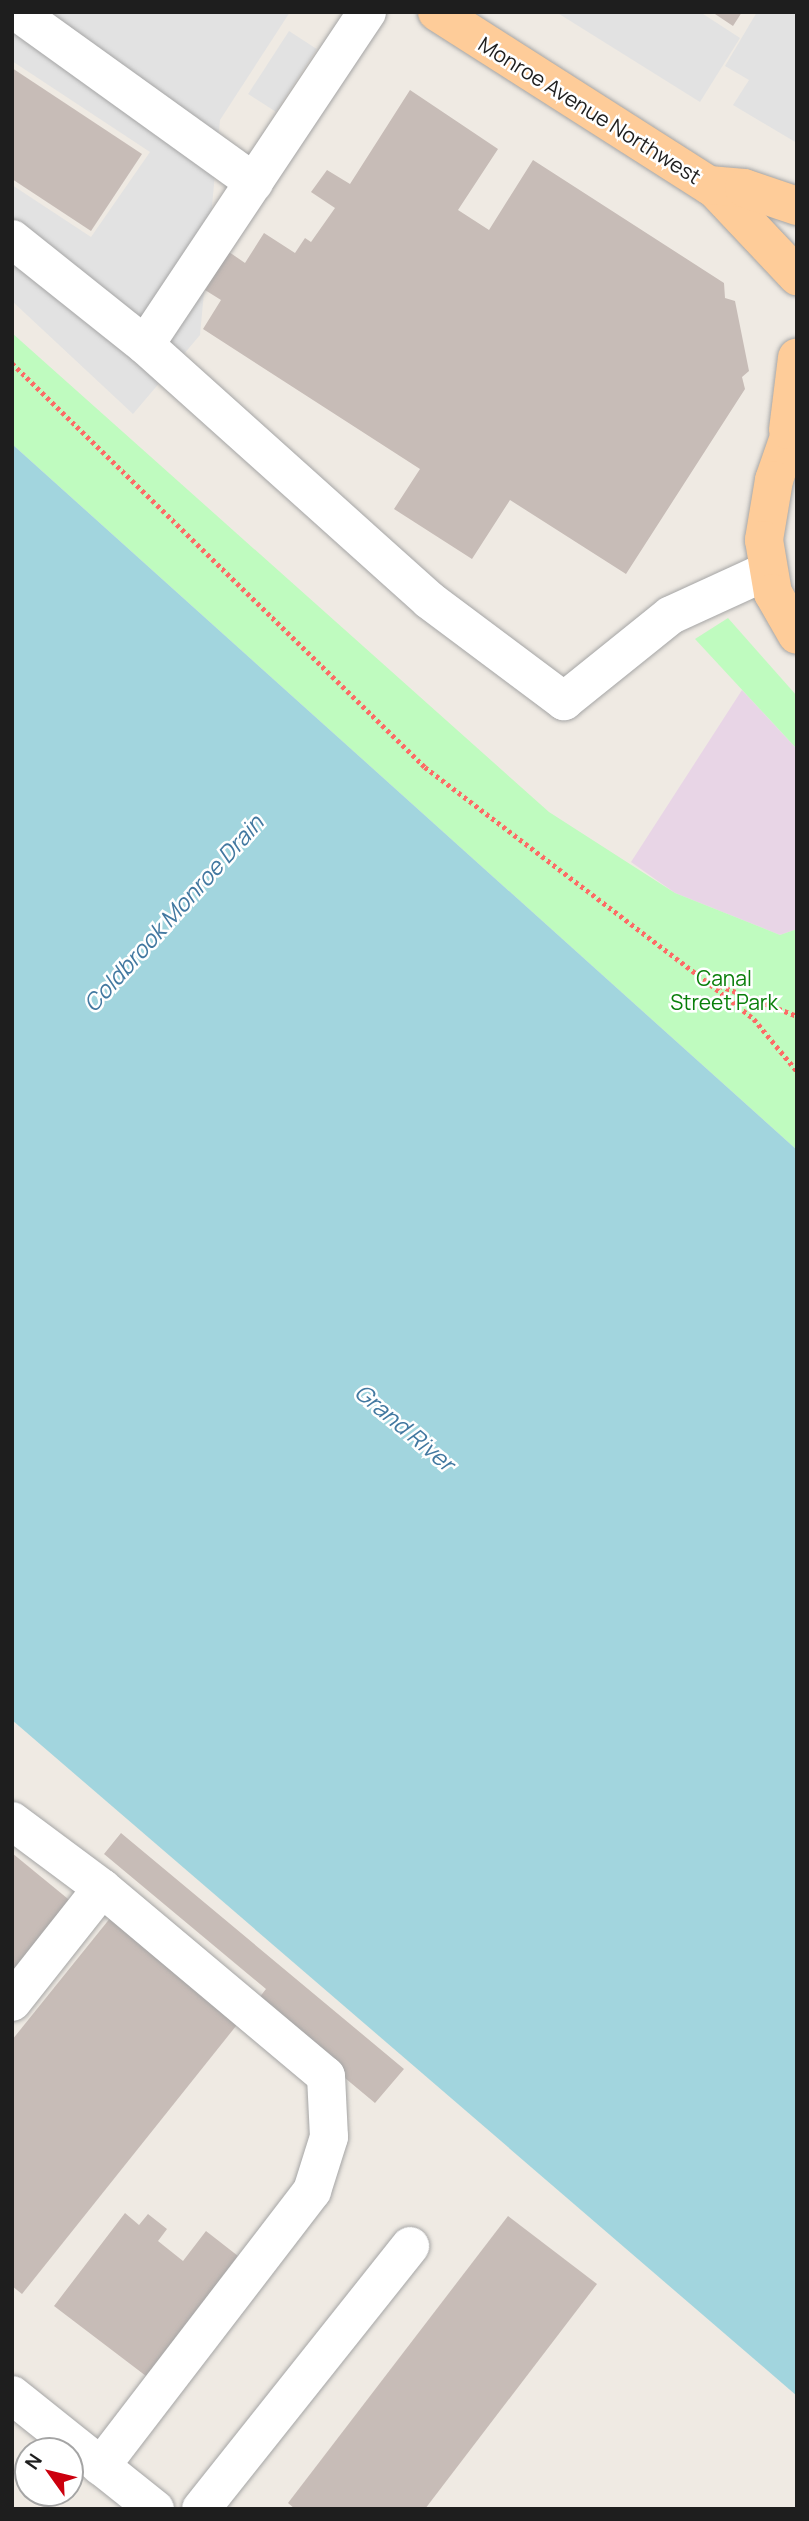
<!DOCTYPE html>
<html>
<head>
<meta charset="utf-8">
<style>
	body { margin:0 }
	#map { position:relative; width:809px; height:2521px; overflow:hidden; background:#efeae3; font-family:Manrope,sans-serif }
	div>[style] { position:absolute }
	.industrial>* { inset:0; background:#e8d5e6 }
	.park>* { inset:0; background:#bffbbf }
	.parking>* { inset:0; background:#e2e2e2; transform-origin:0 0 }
	.water>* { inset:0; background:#a2d5de }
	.building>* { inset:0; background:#c7bcb7 }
	.path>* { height:4.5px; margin-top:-2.25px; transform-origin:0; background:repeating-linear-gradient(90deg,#fd6b66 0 3.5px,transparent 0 7px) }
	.roads { filter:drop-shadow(0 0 2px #a5a5a5) drop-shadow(0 0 2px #a5a5a5) }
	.minor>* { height:38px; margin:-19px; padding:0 19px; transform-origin:19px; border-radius:19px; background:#fff }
	.major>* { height:38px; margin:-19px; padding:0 19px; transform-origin:19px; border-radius:19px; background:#fecc99 }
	span { translate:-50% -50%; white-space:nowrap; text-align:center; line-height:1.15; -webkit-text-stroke:5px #fff; paint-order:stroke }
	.street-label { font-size:21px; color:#1e1e1e }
	.park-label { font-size:21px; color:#097f0a }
	.water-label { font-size:23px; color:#4278a0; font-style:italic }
	.frame { position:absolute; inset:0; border:14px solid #1e1e1e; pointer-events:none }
	.north { position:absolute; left:14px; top:2437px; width:70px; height:70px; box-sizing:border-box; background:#fff; border:2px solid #a5a5a5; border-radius:50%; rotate:304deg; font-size:19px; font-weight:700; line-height:28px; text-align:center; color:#1e1e1e }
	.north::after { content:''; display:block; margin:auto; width:24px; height:32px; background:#cc000e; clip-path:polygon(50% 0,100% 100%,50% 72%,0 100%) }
</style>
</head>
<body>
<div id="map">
	<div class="industrial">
		<div style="clip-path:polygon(742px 690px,797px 749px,797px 929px,780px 935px,675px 893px,631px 862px)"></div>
	</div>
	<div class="park">
		<div style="clip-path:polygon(12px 333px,549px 812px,675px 893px,780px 935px,797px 929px,797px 1150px,12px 444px)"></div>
		<div style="clip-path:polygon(728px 618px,797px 696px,797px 749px,695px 639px)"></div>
	</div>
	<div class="parking">
		<div style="clip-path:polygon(12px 12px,290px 12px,220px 120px,200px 335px,133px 414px,12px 301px,12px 185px,91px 237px,150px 152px,12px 61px)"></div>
		<div style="clip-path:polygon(556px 12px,700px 12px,740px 38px,700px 102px)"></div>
		<div style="clip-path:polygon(757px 12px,797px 12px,797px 143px,733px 105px,749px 80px,725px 66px)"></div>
		<div style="left:289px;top:31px;width:33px;height:75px;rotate:33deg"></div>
	</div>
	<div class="water">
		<div style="clip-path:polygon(12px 444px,797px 1150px,797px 2396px,12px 1720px)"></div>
	</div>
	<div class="building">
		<div style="clip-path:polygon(712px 12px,742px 12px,733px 26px)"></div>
		<div style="clip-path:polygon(12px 68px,142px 154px,91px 231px,12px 179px)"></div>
		<div style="clip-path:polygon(410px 90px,498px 149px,458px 210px,489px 230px,533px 160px,724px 283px,725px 298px,735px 301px,749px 371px,742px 377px,745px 389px,626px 574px,510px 500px,472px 559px,394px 509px,420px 469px,203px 329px,221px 300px,205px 290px,229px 252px,245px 263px,264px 233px,295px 253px,305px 238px,311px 242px,335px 208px,311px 192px,327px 170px,350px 184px)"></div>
		<div style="clip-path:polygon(121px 1833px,404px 2069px,375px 2103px,255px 2003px,266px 1989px,104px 1854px)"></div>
		<div style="clip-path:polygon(12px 1853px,73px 1903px,12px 1979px)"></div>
		<div style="clip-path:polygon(115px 1912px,244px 2016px,22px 2294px,12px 2286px,12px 2040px)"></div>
		<div style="clip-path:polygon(125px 2213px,139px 2225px,148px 2214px,167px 2229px,158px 2241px,183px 2261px,206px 2231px,238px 2256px,146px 2376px,54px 2306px)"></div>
		<div style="clip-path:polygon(508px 2216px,597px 2284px,425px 2509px,295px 2509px,288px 2503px)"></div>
	</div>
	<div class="path">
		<div style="left:12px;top:363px;width:578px;rotate:44.37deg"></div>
		<div style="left:425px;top:767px;width:352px;rotate:37.3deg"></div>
		<div style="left:705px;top:980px;width:63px;rotate:38.5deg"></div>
		<div style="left:754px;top:1019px;width:67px;rotate:50.4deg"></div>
		<div style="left:713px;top:983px;width:90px;rotate:21.4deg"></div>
	</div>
	<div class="roads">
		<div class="minor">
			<div style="left:17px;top:12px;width:292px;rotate:35.7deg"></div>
			<div style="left:12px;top:239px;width:170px;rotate:38.6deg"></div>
			<div style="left:145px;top:345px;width:382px;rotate:41.9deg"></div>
			<div style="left:429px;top:600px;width:169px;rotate:36.8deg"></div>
			<div style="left:564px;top:701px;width:137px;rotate:-38.8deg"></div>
			<div style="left:671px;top:615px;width:106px;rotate:-24.6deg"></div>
			<div style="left:145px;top:345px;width:400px;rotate:-56.3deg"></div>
			<div style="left:12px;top:1821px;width:112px;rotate:36.7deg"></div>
			<div style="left:102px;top:1888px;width:292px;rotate:40deg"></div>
			<div style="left:326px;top:2076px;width:61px;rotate:87.2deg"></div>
			<div style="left:329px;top:2137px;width:57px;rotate:107.5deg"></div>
			<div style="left:312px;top:2191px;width:347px;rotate:127.5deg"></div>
			<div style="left:12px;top:2002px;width:145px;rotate:-51.7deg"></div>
			<div style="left:12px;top:2395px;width:183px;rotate:38.6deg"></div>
			<div style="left:201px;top:2509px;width:336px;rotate:-51.5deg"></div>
		</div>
		<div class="major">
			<div style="left:437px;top:12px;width:330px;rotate:32.5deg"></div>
			<div style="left:715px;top:189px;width:120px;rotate:46.7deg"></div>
			<div style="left:709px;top:185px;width:35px;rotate:5deg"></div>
			<div style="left:744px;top:188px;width:56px;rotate:18.8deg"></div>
			<div style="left:797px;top:414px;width:70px;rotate:109.2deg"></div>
			<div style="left:774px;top:480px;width:61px;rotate:99.5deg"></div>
			<div style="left:764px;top:540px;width:54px;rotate:80.4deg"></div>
			<div style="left:773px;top:593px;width:48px;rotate:60.3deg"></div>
			<div style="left:788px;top:430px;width:73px;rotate:-82.9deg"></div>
		</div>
	</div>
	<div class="street-label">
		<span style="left:590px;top:110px;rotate:32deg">Monroe Avenue Northwest</span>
	</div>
	<div class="park-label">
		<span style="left:724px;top:990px">Canal<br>Street Park</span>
	</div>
	<div class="water-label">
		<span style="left:173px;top:913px;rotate:-48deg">Coldbrook Monroe Drain</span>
		<span style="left:405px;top:1427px;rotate:40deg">Grand River</span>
	</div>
	<div class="frame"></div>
	<div class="north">N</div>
</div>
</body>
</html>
